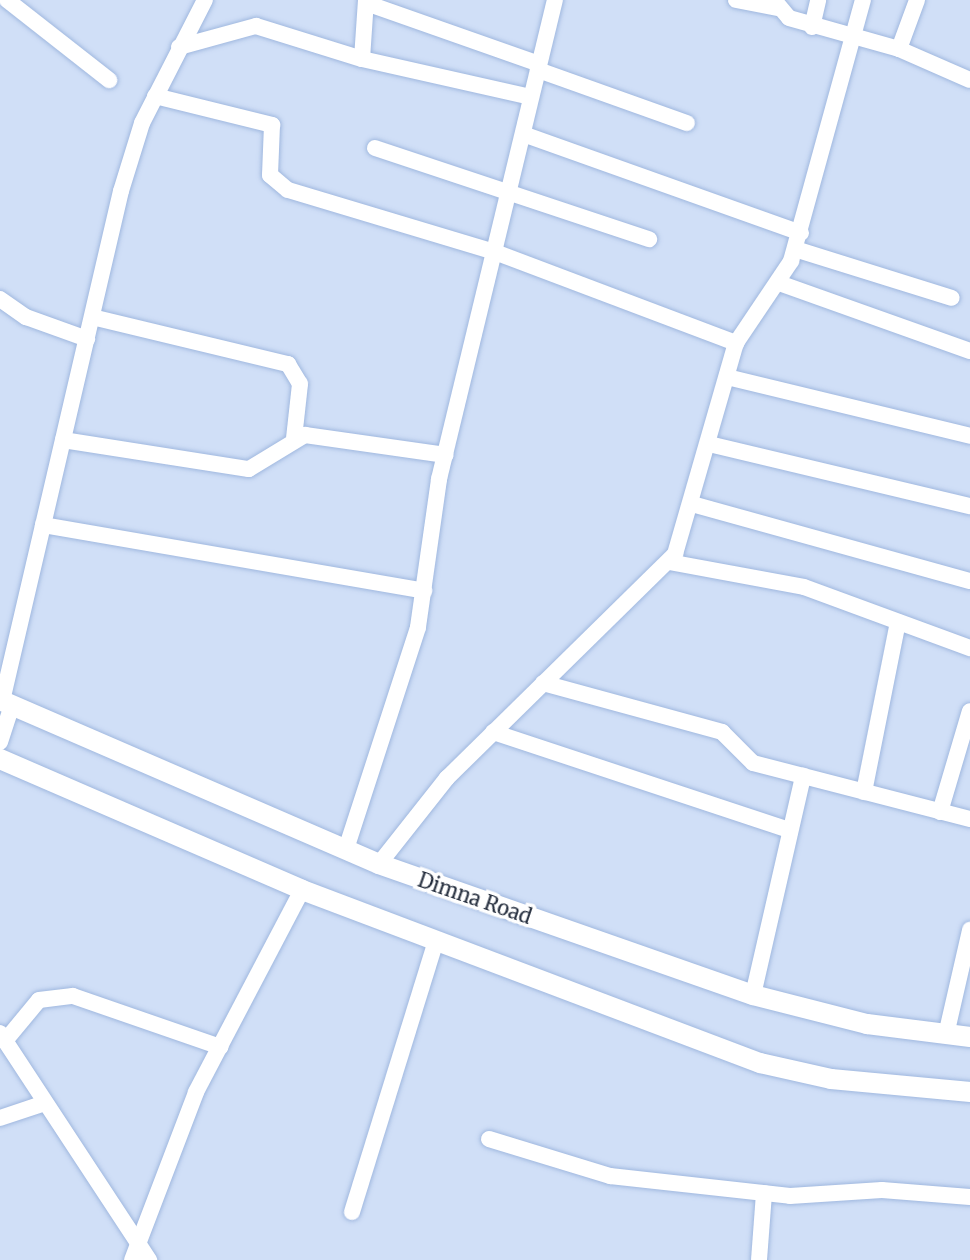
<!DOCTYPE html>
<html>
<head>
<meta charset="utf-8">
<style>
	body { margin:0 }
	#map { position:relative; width:970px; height:1260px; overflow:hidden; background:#d0dff7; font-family:Merriweather,serif }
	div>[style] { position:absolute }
	.roads { filter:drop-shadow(0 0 2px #a0b8df) drop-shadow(0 0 2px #a0b8df) }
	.minor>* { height:16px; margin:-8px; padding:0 8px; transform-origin:8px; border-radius:8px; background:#fff }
	.tertiary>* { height:20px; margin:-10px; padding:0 10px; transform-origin:10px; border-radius:10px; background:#fff }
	span { translate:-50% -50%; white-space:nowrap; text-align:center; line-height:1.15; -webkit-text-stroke:7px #fff; paint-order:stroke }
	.street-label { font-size:20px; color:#232c3c }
</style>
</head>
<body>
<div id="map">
	<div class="roads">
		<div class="minor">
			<div style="left:7px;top:0;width:130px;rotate:38.1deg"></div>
			<div style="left:366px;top:0;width:59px;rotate:93.9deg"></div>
			<div style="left:362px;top:59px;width:173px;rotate:12.7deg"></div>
			<div style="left:736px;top:0;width:42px;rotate:11deg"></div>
			<div style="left:774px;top:0;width:23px;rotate:50deg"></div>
			<div style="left:789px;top:18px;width:114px;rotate:15.7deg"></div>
			<div style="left:899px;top:49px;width:77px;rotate:23.6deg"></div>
			<div style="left:366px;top:3px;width:183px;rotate:19.4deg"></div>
			<div style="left:812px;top:27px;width:28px;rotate:-77deg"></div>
			<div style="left:179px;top:47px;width:80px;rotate:-15.3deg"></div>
			<div style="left:256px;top:26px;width:111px;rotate:17.3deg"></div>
			<div style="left:899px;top:49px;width:52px;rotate:-69.8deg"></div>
			<div style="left:538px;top:70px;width:158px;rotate:19.6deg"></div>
			<div style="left:155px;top:96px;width:121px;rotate:13.9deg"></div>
			<div style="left:272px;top:125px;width:50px;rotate:92.3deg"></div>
			<div style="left:270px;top:175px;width:23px;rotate:40deg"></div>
			<div style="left:288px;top:190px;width:216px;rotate:16.7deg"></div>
			<div style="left:495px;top:252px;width:258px;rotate:20.7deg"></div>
			<div style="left:523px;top:134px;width:295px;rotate:19.6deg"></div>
			<div style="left:375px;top:148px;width:289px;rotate:18.4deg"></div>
			<div style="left:795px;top:249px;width:164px;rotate:17.3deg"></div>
			<div style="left:779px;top:283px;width:203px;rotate:19.6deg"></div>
			<div style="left:0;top:299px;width:32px;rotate:35deg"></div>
			<div style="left:26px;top:317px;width:65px;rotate:19.8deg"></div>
			<div style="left:92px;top:317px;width:202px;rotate:13.5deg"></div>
			<div style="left:288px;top:364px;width:23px;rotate:59deg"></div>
			<div style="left:300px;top:384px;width:54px;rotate:96.3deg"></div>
			<div style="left:727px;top:377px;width:250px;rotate:13.6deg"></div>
			<div style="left:63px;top:440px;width:188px;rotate:8.9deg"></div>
			<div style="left:249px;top:469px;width:66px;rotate:-31.3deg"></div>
			<div style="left:305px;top:435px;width:142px;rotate:8.1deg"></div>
			<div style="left:709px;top:444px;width:268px;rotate:13.4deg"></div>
			<div style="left:692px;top:504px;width:288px;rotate:15.5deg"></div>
			<div style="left:43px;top:525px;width:387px;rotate:9.8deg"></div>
			<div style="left:669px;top:562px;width:137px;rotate:10.5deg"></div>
			<div style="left:804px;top:587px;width:177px;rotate:20.2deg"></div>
			<div style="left:543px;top:683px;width:186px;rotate:15.3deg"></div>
			<div style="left:722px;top:732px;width:44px;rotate:45deg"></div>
			<div style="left:753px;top:763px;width:224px;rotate:14.5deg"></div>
			<div style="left:2px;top:701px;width:524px;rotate:-76.87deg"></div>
			<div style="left:121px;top:191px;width:71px;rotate:-72.8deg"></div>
			<div style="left:142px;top:123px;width:138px;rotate:-62.9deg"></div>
			<div style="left:493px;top:732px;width:313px;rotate:18.3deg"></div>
			<div style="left:0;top:742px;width:39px;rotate:-72deg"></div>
			<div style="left:864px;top:792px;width:173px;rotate:-78.7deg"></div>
			<div style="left:940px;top:812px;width:105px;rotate:-73.5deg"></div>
			<div style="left:347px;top:846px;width:230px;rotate:-72deg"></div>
			<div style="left:418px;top:627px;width:149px;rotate:-81.9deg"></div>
			<div style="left:439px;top:479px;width:493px;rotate:-76.4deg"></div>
			<div style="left:379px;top:864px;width:110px;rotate:-51.7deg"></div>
			<div style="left:447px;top:778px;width:320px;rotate:-44.5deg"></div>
			<div style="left:675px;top:554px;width:220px;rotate:-73.9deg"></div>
			<div style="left:736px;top:343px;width:99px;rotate:-56.1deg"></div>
			<div style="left:791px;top:261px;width:271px;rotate:-74.6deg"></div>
			<div style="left:753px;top:995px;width:225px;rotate:-77.1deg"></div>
			<div style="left:0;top:1033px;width:272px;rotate:56.7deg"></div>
			<div style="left:946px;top:1035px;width:108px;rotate:-77.1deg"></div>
			<div style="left:5px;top:1041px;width:53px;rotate:-50.3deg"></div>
			<div style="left:39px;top:1000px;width:34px;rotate:-7deg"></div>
			<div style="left:73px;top:996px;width:156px;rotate:19.1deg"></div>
			<div style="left:0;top:1118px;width:47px;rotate:-18.4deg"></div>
			<div style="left:489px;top:1139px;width:127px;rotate:17deg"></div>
			<div style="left:610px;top:1176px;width:181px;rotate:6.3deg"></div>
			<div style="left:790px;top:1196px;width:92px;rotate:-3.7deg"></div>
			<div style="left:882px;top:1190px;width:88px;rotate:4.5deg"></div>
			<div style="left:352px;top:1212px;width:285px;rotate:-72.8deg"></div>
			<div style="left:132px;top:1260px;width:180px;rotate:-69.1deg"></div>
			<div style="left:196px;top:1092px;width:228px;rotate:-62.3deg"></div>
			<div style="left:759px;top:1260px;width:67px;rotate:-85.7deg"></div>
		</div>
		<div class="tertiary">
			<div style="left:0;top:700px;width:413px;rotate:23.4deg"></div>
			<div style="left:379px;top:864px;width:396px;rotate:19.3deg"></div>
			<div style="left:753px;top:995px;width:118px;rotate:14.3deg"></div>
			<div style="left:867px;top:1024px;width:104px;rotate:7.2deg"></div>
			<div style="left:0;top:759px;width:329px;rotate:23.4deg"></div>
			<div style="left:302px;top:890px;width:490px;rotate:20.7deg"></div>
			<div style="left:760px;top:1063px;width:73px;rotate:12.7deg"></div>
			<div style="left:831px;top:1079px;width:140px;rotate:5.3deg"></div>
		</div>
	</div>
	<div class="street-label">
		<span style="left:475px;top:898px;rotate:19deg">Dimna Road</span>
	</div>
</div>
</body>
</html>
